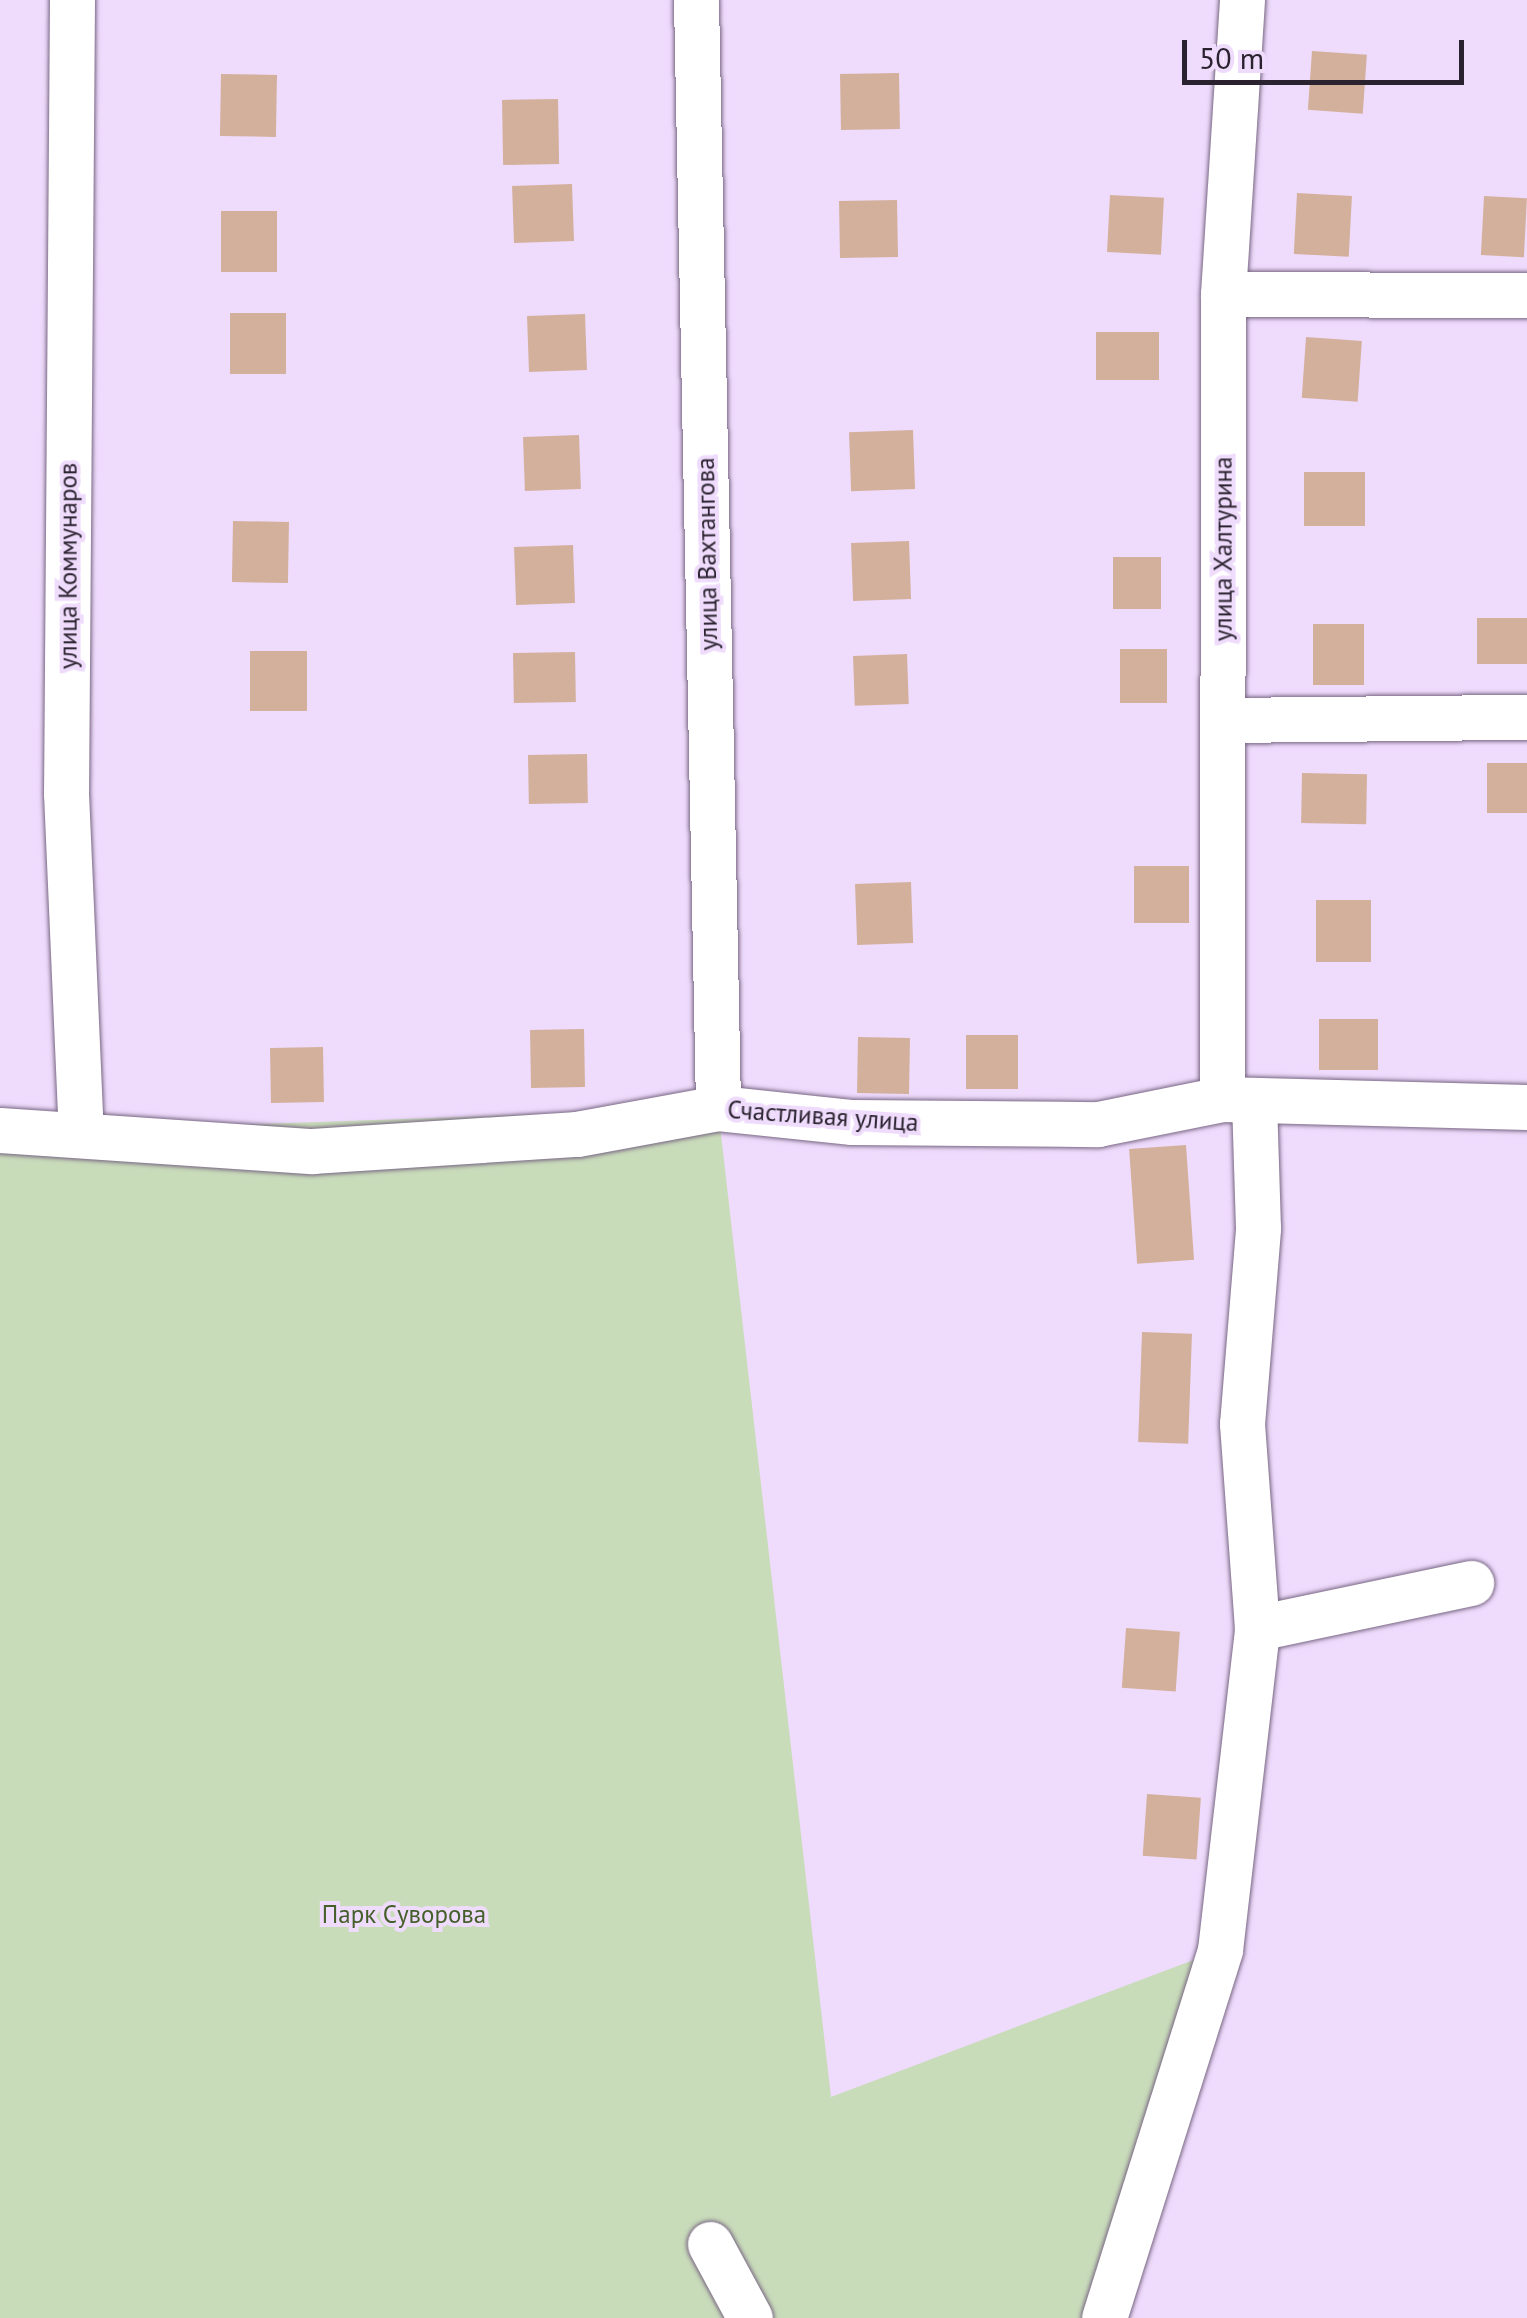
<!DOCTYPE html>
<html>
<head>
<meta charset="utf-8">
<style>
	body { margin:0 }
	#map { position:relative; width:1527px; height:2318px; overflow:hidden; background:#efdbfc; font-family:"PT Sans",sans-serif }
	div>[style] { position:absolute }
	.green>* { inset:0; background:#c9dcba }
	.building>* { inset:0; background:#d3b09c; transform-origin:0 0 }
	.roads { filter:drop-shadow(0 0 2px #796784) drop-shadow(0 0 2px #796784) }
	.minor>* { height:45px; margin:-22.5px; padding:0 22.5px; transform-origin:22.5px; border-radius:22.5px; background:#fff }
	span { translate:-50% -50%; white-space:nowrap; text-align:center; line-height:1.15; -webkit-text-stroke:8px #efdbfc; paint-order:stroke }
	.street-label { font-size:25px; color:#2a232f }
	.park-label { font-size:25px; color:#445f2a }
	.scale { position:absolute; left:1182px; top:40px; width:282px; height:45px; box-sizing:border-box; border:5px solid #2a232f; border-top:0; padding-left:12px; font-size:30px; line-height:35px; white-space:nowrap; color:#2a232f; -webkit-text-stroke:8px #efdbfc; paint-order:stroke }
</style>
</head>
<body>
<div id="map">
	<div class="green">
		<div style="clip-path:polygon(718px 1108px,831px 2097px,1220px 1950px,1104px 2318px,0 2318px,0 1133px)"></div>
	</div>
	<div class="building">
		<div style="left:1312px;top:51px;width:55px;height:59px;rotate:4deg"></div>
		<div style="left:899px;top:73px;width:56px;height:59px;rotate:89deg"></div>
		<div style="left:221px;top:74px;width:56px;height:62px;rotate:1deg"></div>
		<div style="left:558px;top:99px;width:65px;height:56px;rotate:89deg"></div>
		<div style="left:572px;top:184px;width:57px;height:60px;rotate:88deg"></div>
		<div style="left:1297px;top:193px;width:55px;height:61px;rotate:3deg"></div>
		<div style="left:1110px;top:195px;width:54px;height:57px;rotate:3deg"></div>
		<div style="left:1484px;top:196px;width:43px;height:59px;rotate:3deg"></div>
		<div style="left:897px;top:200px;width:57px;height:58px;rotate:89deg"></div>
		<div style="left:221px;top:211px;width:56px;height:61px"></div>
		<div style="left:230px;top:313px;width:56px;height:61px"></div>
		<div style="left:585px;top:314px;width:56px;height:58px;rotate:88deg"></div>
		<div style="left:1096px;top:332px;width:63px;height:48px"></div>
		<div style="left:1306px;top:337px;width:56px;height:61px;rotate:4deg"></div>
		<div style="left:913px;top:430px;width:59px;height:64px;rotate:88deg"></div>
		<div style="left:579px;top:435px;width:54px;height:56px;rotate:88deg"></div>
		<div style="left:1304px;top:472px;width:61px;height:54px"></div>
		<div style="left:233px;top:521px;width:56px;height:61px;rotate:1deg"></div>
		<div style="left:909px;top:541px;width:58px;height:58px;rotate:88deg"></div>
		<div style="left:573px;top:545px;width:58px;height:59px;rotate:88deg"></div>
		<div style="left:1113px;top:557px;width:48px;height:52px"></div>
		<div style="left:1477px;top:618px;width:50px;height:46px"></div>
		<div style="left:1313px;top:624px;width:51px;height:61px"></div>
		<div style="left:1120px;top:649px;width:47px;height:54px"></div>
		<div style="left:250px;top:651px;width:57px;height:60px"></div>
		<div style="left:575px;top:652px;width:50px;height:62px;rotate:89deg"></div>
		<div style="left:907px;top:654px;width:50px;height:54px;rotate:88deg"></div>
		<div style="left:587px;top:754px;width:49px;height:59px;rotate:89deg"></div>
		<div style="left:1487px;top:763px;width:40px;height:50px"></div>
		<div style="left:1302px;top:773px;width:65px;height:50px;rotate:1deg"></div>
		<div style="left:1134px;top:866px;width:55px;height:57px"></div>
		<div style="left:911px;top:882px;width:61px;height:56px;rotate:88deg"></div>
		<div style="left:1316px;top:900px;width:55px;height:62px"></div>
		<div style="left:1319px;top:1019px;width:59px;height:51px"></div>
		<div style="left:584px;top:1029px;width:58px;height:54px;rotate:89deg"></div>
		<div style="left:966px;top:1035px;width:52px;height:54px"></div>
		<div style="left:858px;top:1037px;width:52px;height:56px;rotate:1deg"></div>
		<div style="left:323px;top:1047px;width:55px;height:53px;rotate:89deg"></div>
		<div style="left:1186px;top:1145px;width:115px;height:57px;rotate:86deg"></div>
		<div style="left:1142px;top:1332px;width:50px;height:110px;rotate:2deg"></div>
		<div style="left:1126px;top:1628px;width:54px;height:60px;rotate:4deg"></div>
		<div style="left:1147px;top:1794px;width:54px;height:62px;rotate:4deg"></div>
	</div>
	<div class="roads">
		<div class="minor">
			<div style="left:72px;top:0;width:793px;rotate:90.43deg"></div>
			<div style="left:66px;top:793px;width:339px;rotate:87.5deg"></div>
			<div style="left:696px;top:0;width:1108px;rotate:88.86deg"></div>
			<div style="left:1223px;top:294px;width:304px;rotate:0.2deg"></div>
			<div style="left:1223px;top:720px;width:304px;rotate:-0.6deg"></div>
			<div style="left:1222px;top:1099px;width:805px;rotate:-89.93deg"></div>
			<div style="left:1223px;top:294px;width:295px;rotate:-86.3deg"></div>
			<div style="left:0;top:1130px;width:313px;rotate:3.9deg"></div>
			<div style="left:312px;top:1151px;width:266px;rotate:-3.7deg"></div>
			<div style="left:577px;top:1134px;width:143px;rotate:-10.4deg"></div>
			<div style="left:718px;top:1108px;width:135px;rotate:6deg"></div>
			<div style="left:852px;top:1122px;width:246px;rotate:0.5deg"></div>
			<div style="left:1098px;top:1124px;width:126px;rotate:-11.4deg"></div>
			<div style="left:1222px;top:1099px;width:305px;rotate:1.5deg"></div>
			<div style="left:1257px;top:1628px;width:219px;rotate:-11.9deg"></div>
			<div style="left:710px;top:2244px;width:84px;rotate:61.6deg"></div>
			<div style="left:1104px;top:2318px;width:386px;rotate:-72.5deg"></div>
			<div style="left:1220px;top:1950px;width:324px;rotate:-83.4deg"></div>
			<div style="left:1257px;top:1628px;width:205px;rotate:-94.2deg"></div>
			<div style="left:1242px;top:1424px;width:197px;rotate:-85.3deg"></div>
			<div style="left:1258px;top:1228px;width:126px;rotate:-91.8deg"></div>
		</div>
	</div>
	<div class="street-label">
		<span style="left:1223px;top:549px;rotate:-90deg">улица Халтурина</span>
		<span style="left:707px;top:554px;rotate:-91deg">улица Вахтангова</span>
		<span style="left:68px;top:566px;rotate:-90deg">улица Коммунаров</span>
		<span style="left:823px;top:1116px;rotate:4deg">Счастливая улица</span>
	</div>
	<div class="park-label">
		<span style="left:404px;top:1914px">Парк Суворова</span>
	</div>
	<div class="scale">50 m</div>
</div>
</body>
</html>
